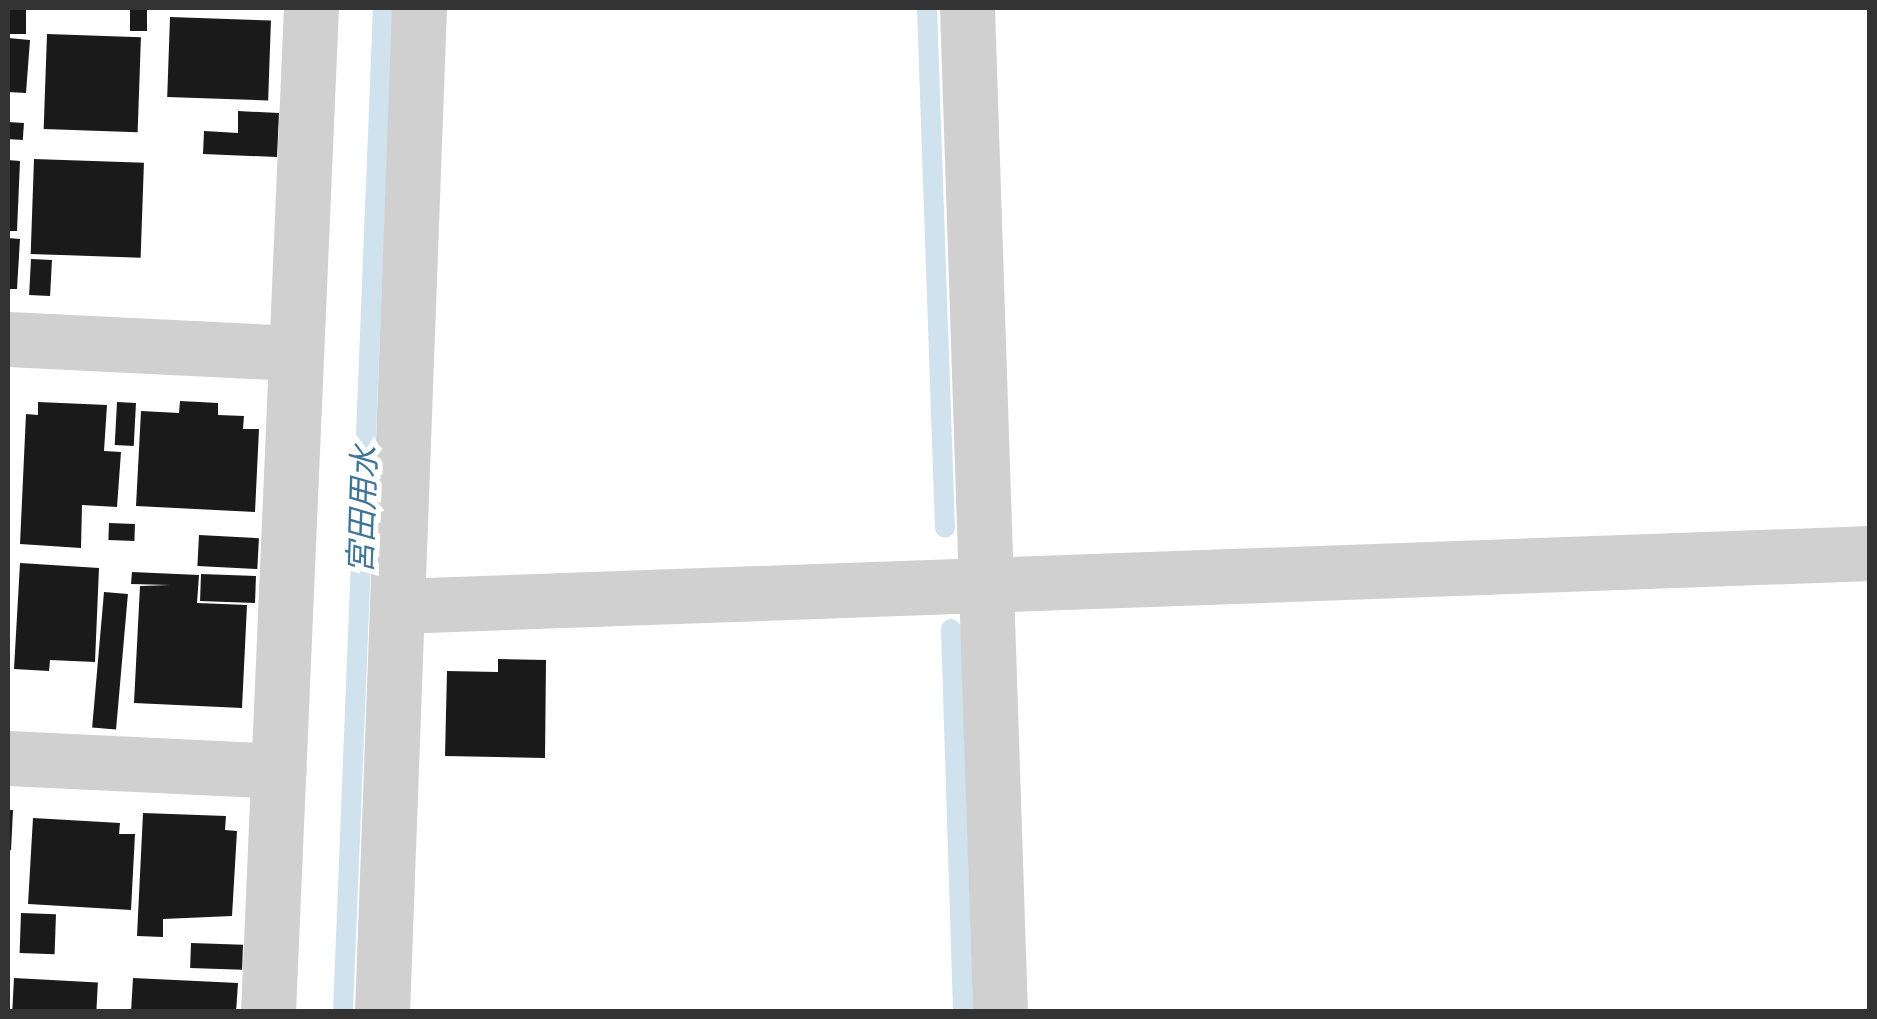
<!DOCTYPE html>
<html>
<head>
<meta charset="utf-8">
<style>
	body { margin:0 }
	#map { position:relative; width:1877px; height:1019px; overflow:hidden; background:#fff; font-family:Raleway,"Noto Sans JP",sans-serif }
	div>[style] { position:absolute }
	.stream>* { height:20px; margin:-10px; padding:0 10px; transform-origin:10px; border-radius:10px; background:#cfe2ee }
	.building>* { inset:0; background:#1a1a1a; transform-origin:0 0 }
	.minor>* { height:55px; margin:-27.5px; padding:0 27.5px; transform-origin:27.5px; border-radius:27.5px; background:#d0d0d0 }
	span { translate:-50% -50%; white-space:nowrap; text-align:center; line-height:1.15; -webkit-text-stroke:10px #fff; paint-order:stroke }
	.water-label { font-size:32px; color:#3f7597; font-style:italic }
	.frame { position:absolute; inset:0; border:10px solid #333; pointer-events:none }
</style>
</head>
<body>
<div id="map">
	<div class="stream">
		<div style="left:927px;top:8px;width:520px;rotate:88.02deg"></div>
		<div style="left:951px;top:629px;width:383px;rotate:88.2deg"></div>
		<div style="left:343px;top:1012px;width:1005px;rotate:-87.72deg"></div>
	</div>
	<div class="building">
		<div style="left:8px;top:8px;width:18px;height:26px"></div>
		<div style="left:130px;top:8px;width:17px;height:23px"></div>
		<div style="left:170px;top:17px;width:101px;height:80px;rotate:2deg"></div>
		<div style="left:47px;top:34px;width:94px;height:95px;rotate:2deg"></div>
		<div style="clip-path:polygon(8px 38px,30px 40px,26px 93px,8px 92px)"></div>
		<div style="clip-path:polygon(238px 111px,279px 113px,277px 157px,203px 154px,204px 131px,238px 133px)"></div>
		<div style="left:8px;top:122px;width:16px;height:17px;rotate:4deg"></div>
		<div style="left:34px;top:159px;width:110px;height:95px;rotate:2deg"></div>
		<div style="clip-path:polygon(8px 160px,20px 161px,17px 231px,8px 231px)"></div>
		<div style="clip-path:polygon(8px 238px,20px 239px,17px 289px,8px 289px)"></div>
		<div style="left:31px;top:259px;width:21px;height:36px;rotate:3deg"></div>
		<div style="clip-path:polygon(180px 401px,218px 403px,218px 415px,244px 416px,243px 429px,259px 429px,255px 512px,136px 506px,141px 411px,179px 413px)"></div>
		<div style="clip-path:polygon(38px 402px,107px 405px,104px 451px,121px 452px,117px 507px,82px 505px,81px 548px,20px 544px,26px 414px,38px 415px)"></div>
		<div style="left:117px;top:402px;width:19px;height:43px;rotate:3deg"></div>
		<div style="left:109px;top:523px;width:26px;height:17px;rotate:2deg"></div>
		<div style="left:199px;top:535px;width:60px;height:31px;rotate:3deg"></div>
		<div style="clip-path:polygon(20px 563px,99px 568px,95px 662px,50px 660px,49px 671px,14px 669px)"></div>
		<div style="clip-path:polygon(132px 572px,199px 575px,197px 603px,247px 605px,242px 708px,134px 703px,140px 586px,170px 585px,131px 584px)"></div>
		<div style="left:201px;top:574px;width:55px;height:27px;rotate:2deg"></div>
		<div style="left:104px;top:592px;width:24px;height:136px;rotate:5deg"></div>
		<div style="clip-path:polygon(498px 659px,546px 660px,545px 758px,445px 756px,447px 671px,498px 672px)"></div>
		<div style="clip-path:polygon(8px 810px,13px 810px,11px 850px,8px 850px)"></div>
		<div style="clip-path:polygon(143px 813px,226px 816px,225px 830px,237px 831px,232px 916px,163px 919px,163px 937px,137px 936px)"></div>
		<div style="clip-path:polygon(33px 818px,120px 823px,119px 834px,135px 834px,131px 910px,28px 904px)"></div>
		<div style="left:21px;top:913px;width:35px;height:40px;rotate:2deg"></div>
		<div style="left:191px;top:943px;width:52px;height:25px;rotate:2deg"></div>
		<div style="left:14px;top:978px;width:84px;height:34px;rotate:3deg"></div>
		<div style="clip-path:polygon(133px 978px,238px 983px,236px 1012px,131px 1012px)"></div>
	</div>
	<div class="minor">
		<div style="left:967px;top:8px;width:1005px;rotate:88.12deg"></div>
		<div style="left:8px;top:339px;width:287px;rotate:2.8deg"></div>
		<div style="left:399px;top:606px;width:1472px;rotate:-2.06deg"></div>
		<div style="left:8px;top:758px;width:271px;rotate:2.7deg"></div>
		<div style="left:268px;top:1012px;width:1005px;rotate:-87.55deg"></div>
		<div style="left:382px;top:1012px;width:1005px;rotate:-87.89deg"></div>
	</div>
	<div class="water-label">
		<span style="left:363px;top:510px;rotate:-88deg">宮田用水</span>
	</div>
	<div class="frame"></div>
</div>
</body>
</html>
